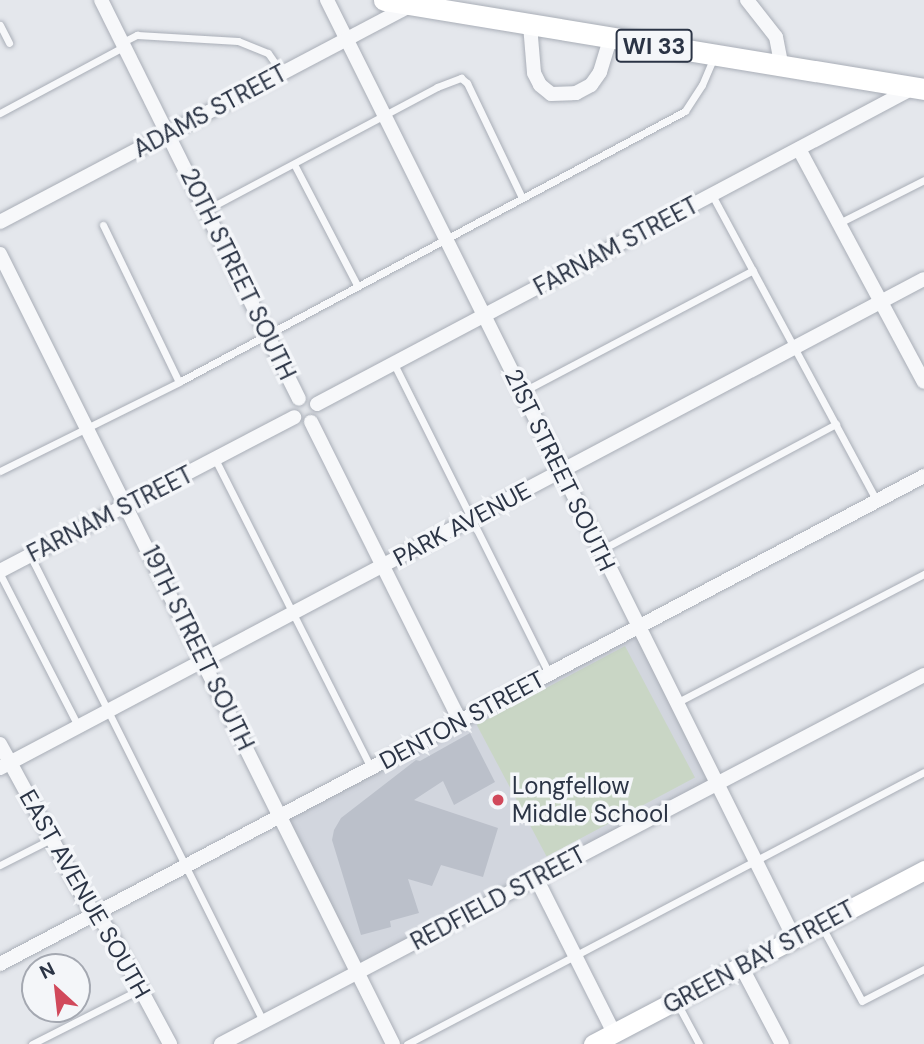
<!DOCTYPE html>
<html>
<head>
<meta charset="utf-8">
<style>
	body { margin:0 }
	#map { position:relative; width:924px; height:1044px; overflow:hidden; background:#e4e7ec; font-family:"DM Sans",sans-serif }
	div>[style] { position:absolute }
	.built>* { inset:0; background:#d2d6de; transform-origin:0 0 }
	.green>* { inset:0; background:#c9d6c5; transform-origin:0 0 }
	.building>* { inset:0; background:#bbc0ca }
	.roads { filter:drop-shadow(0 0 2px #a9aeb7) drop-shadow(0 0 2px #a9aeb7) }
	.lane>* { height:7px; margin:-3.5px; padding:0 3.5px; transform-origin:3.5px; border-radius:3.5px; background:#f7f8fa }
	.street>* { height:14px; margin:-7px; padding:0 7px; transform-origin:7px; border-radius:7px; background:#f7f8fa }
	.secondary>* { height:19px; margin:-9.5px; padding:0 9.5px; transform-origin:9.5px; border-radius:9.5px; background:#fff }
	.primary>* { height:21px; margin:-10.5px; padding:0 10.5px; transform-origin:10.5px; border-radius:10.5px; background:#fff }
	.dots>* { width:19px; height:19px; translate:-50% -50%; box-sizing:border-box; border:4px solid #f4f6f9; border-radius:50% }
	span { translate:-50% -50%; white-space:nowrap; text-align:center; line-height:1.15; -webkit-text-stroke:7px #f4f6f9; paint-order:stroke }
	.shield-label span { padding:2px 5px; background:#f4f6f9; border:2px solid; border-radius:5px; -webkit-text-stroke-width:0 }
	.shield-label { font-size:23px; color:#2b3445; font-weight:700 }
	.street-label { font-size:24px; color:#2b3445 }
	.poi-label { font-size:24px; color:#2b3445 }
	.left { translate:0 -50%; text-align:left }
	.north { position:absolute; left:21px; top:953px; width:70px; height:70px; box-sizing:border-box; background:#f4f6f9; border:2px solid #a4a8b1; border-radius:50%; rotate:333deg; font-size:19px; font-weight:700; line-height:28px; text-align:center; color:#2b3445 }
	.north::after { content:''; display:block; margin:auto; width:24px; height:32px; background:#d1495b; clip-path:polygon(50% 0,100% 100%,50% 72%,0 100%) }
</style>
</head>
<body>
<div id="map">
	<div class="built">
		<div style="left:637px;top:628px;width:175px;height:403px;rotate:63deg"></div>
	</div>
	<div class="green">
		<div style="left:625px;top:646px;width:149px;height:168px;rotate:62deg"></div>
	</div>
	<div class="building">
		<div style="clip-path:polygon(470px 733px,495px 782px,454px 805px,443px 781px,414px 800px,498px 828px,483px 877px,441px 865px,432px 886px,408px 879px,419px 913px,390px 921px,391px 927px,361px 935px,332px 840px,334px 830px,341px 818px,416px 760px,420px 761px)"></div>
	</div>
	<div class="roads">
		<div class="lane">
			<div style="left:0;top:25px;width:20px;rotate:63deg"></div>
			<div style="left:123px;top:42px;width:16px;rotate:-27deg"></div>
			<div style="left:137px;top:35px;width:101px;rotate:3.4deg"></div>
			<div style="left:238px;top:41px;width:32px;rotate:22deg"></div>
			<div style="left:268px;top:53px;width:24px;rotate:55deg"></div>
			<div style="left:0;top:113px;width:142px;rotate:-28.2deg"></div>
			<div style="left:294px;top:164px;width:136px;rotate:62.5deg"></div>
			<div style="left:712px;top:195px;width:348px;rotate:61.7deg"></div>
			<div style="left:206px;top:210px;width:262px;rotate:-28deg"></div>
			<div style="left:437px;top:87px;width:26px;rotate:-21deg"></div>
			<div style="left:461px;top:78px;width:8px;rotate:40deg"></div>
			<div style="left:467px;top:83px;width:127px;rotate:64.4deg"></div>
			<div style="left:839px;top:223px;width:95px;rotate:-26.8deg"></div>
			<div style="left:103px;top:225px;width:174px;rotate:64.2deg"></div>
			<div style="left:394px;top:364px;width:347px;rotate:63.4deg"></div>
			<div style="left:522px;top:392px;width:261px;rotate:-27.8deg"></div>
			<div style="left:215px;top:459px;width:346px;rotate:63.2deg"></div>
			<div style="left:0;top:471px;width:200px;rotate:-26.4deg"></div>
			<div style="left:179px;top:382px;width:574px;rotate:-28.17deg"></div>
			<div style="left:685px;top:111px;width:31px;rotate:-57deg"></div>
			<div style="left:702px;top:85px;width:30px;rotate:-67deg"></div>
			<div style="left:599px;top:551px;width:269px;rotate:-28.2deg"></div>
			<div style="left:30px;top:555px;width:521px;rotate:63.43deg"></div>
			<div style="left:0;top:574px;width:171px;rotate:62.8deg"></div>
			<div style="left:676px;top:703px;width:280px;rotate:-27.5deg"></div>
			<div style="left:0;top:865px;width:57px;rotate:-27deg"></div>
			<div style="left:821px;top:925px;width:86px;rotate:61.7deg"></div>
			<div style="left:862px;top:1001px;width:70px;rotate:-27.3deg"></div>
			<div style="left:676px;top:1001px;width:49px;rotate:61.9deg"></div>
			<div style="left:32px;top:1044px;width:122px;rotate:-26.8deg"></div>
			<div style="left:407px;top:1044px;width:584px;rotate:-27.75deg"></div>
		</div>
		<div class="street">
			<div style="left:101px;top:0;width:445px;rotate:63.6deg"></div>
			<div style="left:327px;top:0;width:1048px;rotate:63.53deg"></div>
			<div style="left:747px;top:0;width:47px;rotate:51.9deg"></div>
			<div style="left:776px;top:37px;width:26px;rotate:79deg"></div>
			<div style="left:530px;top:25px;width:48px;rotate:85.2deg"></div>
			<div style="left:534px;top:73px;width:13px;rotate:63deg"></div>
			<div style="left:540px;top:85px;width:14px;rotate:39deg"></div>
			<div style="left:551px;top:94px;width:25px;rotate:-2deg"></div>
			<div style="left:576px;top:93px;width:17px;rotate:-28deg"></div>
			<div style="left:591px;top:85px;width:16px;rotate:-55deg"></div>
			<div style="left:600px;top:72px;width:34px;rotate:-73deg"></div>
			<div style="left:799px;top:149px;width:264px;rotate:61.8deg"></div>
			<div style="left:0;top:222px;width:467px;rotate:-27.8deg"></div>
			<div style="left:0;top:254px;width:882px;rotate:63.55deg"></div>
			<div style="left:317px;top:404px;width:677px;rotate:-27.93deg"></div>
			<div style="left:311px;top:422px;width:334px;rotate:63.5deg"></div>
			<div style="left:0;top:571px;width:332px;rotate:-27.6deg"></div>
			<div style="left:0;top:744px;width:180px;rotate:61.4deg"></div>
			<div style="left:86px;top:902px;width:38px;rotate:51deg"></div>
			<div style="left:110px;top:932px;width:127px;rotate:61.8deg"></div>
			<div style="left:0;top:768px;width:1045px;rotate:-27.89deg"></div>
			<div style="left:536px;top:878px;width:174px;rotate:63.3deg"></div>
			<div style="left:0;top:964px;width:1045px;rotate:-27.84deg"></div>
			<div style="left:741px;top:966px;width:88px;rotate:62.3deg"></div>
			<div style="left:221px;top:1044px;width:794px;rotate:-27.69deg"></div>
		</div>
		<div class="secondary">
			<div style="left:593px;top:1044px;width:374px;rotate:-27.7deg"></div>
		</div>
		<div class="primary">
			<div style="left:384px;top:0;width:547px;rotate:9.36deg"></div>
		</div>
	</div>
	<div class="dots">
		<div style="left:498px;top:800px;background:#d1495b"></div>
	</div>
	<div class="shield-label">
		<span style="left:654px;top:46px">WI 33</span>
	</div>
	<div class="street-label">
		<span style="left:210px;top:111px;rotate:-28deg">ADAMS STREET</span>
		<span style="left:616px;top:246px;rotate:-28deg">FARNAM STREET</span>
		<span style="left:238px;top:274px;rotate:64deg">20TH STREET SOUTH</span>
		<span style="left:560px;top:470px;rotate:64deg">21ST STREET SOUTH</span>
		<span style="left:110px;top:514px;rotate:-27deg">FARNAM STREET</span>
		<span style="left:462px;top:524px;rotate:-28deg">PARK AVENUE</span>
		<span style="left:198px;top:648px;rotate:64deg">19TH STREET SOUTH</span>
		<span style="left:462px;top:720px;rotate:-28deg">DENTON STREET</span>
		<span style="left:85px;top:894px;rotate:60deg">EAST AVENUE SOUTH</span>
		<span style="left:498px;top:898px;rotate:-28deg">REDFIELD STREET</span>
		<span style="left:759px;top:957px;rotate:-28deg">GREEN BAY STREET</span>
	</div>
	<div class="poi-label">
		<span class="left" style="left:512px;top:800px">Longfellow<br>Middle School</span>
	</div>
	<div class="north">N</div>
</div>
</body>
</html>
